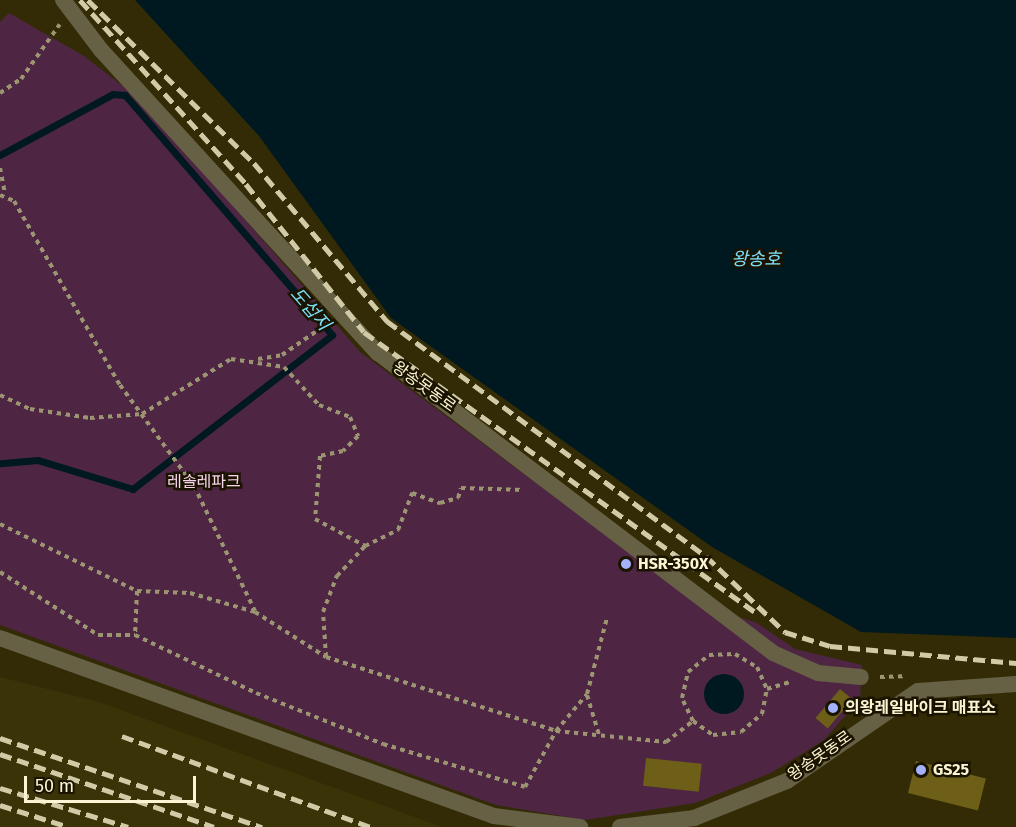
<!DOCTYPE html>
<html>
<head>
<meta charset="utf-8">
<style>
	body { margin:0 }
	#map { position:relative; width:1016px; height:827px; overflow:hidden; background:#332b06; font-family:"Fira Sans","Noto Sans KR",sans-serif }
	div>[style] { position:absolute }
	.built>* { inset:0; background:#3b3308 }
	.green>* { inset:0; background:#4e2644 }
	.water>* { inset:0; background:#001920 }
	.round { border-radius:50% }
	.stream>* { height:7px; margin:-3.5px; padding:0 3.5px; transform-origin:3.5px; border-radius:3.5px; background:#001920 }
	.building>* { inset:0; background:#6d5f18; transform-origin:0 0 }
	.path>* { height:4px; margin-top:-2px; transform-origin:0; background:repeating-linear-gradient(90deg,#9c9571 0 4.5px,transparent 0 9px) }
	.pedestrian>* { height:16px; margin:-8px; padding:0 8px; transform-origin:8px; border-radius:8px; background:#666044 }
	.tertiary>* { height:16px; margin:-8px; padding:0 8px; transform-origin:8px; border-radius:8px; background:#666044 }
	.rail>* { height:4.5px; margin-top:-2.25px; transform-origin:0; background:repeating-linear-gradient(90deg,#d1caa7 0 12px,transparent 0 18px) }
	.dots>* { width:16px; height:16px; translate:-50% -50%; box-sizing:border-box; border:3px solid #191300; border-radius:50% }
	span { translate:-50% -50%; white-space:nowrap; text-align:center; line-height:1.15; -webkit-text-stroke:5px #191300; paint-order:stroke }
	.street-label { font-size:16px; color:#fcf5d3 }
	.park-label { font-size:16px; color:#f8d5ed }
	.poi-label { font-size:16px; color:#fcf5d3; font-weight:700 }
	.left { translate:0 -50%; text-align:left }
	.water-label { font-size:18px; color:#7ee1fc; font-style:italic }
	.scale { position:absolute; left:24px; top:776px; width:172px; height:27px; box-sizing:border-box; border:3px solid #fcf5d3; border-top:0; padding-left:8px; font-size:18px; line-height:21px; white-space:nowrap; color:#fcf5d3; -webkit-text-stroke:4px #191300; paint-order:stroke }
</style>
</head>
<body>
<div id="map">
	<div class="built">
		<div style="clip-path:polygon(0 677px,99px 702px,442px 827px,0 827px)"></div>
	</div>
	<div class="green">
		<div style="clip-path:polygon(9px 13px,84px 56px,142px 101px,360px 352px,697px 603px,757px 623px,795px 649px,862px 665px,860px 699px,824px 740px,771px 773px,695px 803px,585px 820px,496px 805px,0 625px,0 22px)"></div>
	</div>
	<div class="water">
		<div style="clip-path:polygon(135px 0,1016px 0,1016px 638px,861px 632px,712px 547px,391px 318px,259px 136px)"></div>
		<div class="round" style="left:704px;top:674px;width:40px;height:40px"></div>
	</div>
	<div class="stream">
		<div style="left:0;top:155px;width:128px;rotate:-28.4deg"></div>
		<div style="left:113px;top:94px;width:12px;rotate:5deg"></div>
		<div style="left:125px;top:95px;width:317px;rotate:49.2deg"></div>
		<div style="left:332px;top:335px;width:252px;rotate:142.3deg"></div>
		<div style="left:133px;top:489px;width:99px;rotate:-163deg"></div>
		<div style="left:38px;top:460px;width:38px;rotate:175deg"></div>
	</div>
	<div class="building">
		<div style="left:840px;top:689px;width:16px;height:38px;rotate:40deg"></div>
		<div style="left:646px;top:758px;width:56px;height:28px;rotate:6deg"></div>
		<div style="left:916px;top:761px;width:72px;height:33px;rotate:14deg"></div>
	</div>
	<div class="path">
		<div style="left:0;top:93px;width:25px;rotate:-34deg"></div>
		<div style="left:21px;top:79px;width:67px;rotate:-54.7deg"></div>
		<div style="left:0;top:168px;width:26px;rotate:79deg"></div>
		<div style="left:0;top:195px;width:15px;rotate:23deg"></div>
		<div style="left:14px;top:201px;width:212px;rotate:60.1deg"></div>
		<div style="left:120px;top:385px;width:125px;rotate:53.8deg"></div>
		<div style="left:194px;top:486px;width:139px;rotate:64deg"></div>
		<div style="left:258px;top:359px;width:24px;rotate:-9deg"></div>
		<div style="left:282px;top:355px;width:55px;rotate:-34.6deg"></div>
		<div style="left:0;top:395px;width:33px;rotate:25deg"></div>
		<div style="left:30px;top:409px;width:61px;rotate:8.5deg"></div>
		<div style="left:90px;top:418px;width:52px;rotate:-4.4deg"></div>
		<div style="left:142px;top:414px;width:105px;rotate:-31.7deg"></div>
		<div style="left:231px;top:359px;width:54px;rotate:8.6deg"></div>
		<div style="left:284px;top:367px;width:52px;rotate:47.4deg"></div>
		<div style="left:319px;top:405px;width:33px;rotate:21deg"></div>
		<div style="left:350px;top:417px;width:21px;rotate:67deg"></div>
		<div style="left:358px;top:436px;width:21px;rotate:135deg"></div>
		<div style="left:343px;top:451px;width:24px;rotate:168deg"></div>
		<div style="left:320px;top:456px;width:63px;rotate:94.5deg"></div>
		<div style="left:315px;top:519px;width:57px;rotate:28.4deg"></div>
		<div style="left:365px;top:546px;width:37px;rotate:-26deg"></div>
		<div style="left:398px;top:530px;width:40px;rotate:-69deg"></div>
		<div style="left:412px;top:493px;width:30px;rotate:20deg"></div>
		<div style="left:440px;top:503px;width:19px;rotate:-16deg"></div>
		<div style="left:458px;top:498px;width:10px;rotate:-73deg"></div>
		<div style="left:461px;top:488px;width:63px;rotate:1.8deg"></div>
		<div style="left:0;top:524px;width:153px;rotate:26.1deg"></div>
		<div style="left:137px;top:591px;width:53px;rotate:2.2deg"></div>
		<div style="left:190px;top:593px;width:68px;rotate:16.3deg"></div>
		<div style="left:255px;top:612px;width:84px;rotate:32.4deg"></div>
		<div style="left:326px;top:657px;width:242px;rotate:17.8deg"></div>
		<div style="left:556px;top:731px;width:111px;rotate:5.7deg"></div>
		<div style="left:666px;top:742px;width:34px;rotate:-38deg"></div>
		<div style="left:693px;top:721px;width:24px;rotate:35deg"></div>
		<div style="left:713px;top:735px;width:28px;rotate:-6deg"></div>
		<div style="left:741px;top:732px;width:28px;rotate:-41deg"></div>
		<div style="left:762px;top:714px;width:25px;rotate:-79deg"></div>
		<div style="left:767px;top:689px;width:24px;rotate:-17deg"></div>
		<div style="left:0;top:572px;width:117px;rotate:32.7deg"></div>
		<div style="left:98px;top:635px;width:37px"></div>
		<div style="left:137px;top:591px;width:44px;rotate:92.6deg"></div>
		<div style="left:135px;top:635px;width:134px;rotate:25.6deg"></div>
		<div style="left:256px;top:693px;width:137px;rotate:21.9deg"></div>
		<div style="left:383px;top:744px;width:148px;rotate:16.8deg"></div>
		<div style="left:525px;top:787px;width:64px;rotate:-61deg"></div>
		<div style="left:556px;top:731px;width:48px;rotate:-50deg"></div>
		<div style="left:587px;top:694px;width:79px;rotate:-75.3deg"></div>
		<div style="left:326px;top:657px;width:45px;rotate:-93.8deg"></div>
		<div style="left:323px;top:612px;width:39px;rotate:-69deg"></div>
		<div style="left:337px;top:576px;width:41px;rotate:-47deg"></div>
		<div style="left:880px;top:677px;width:23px;rotate:-2deg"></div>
		<div style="left:587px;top:695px;width:45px;rotate:73.2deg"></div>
		<div style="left:693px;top:721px;width:25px;rotate:-116deg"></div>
		<div style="left:682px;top:698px;width:27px;rotate:-77deg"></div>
		<div style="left:688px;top:672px;width:27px;rotate:-39deg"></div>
		<div style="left:709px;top:655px;width:26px;rotate:-2deg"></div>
		<div style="left:735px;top:654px;width:26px;rotate:31deg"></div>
		<div style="left:757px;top:667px;width:24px;rotate:66deg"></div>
	</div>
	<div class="pedestrian">
		<div style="left:63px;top:0;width:63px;rotate:52.8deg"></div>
		<div style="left:101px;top:50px;width:411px;rotate:47.6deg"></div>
		<div style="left:378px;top:353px;width:496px;rotate:37.2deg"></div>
		<div style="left:773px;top:653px;width:49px;rotate:24deg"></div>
		<div style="left:818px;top:673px;width:43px;rotate:5.3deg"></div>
	</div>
	<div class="tertiary">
		<div style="left:0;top:638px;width:525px;rotate:19.82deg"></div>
		<div style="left:494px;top:816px;width:87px;rotate:7.3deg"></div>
		<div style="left:620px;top:827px;width:75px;rotate:-6.9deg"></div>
		<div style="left:694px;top:818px;width:100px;rotate:-21.7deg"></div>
		<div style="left:787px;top:781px;width:159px;rotate:-34.5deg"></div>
		<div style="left:918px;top:691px;width:98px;rotate:-4.1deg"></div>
	</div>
	<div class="rail">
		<div style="left:80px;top:0;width:248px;rotate:47.9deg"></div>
		<div style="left:246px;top:184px;width:189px;rotate:51.4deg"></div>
		<div style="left:364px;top:332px;width:483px;rotate:35.6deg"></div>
		<div style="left:88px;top:0;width:233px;rotate:44.5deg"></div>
		<div style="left:254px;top:163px;width:207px;rotate:49.9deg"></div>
		<div style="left:387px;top:321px;width:396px;rotate:36.4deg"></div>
		<div style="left:706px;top:556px;width:110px;rotate:43.9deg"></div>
		<div style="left:785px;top:632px;width:47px;rotate:17.3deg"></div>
		<div style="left:830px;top:646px;width:187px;rotate:5.2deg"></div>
		<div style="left:122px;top:736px;width:265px;rotate:20.1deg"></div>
		<div style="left:0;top:738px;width:277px;rotate:18.8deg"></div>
		<div style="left:0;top:754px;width:226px;rotate:18.8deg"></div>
		<div style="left:0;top:788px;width:134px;rotate:16.9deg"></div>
		<div style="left:0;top:805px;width:72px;rotate:17.7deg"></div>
	</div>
	<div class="dots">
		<div style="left:626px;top:564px;background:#a6b1fc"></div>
		<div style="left:833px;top:708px;background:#a6b1fc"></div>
		<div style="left:921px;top:770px;background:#a6b1fc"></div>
	</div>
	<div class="street-label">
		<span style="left:424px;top:387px;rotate:36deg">왕송못동로</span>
		<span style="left:820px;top:756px;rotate:-35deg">왕송못동로</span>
	</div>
	<div class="park-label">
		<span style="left:204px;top:482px">레솔레파크</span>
	</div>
	<div class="poi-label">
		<span class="left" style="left:638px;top:564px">HSR-350X</span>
		<span class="left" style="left:845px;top:708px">의왕레일바이크 매표소</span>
		<span class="left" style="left:933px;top:770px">GS25</span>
	</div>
	<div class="water-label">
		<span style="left:756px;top:259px">왕송호</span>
		<span style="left:310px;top:309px;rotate:49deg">도섭지</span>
	</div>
	<div class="scale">50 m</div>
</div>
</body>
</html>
